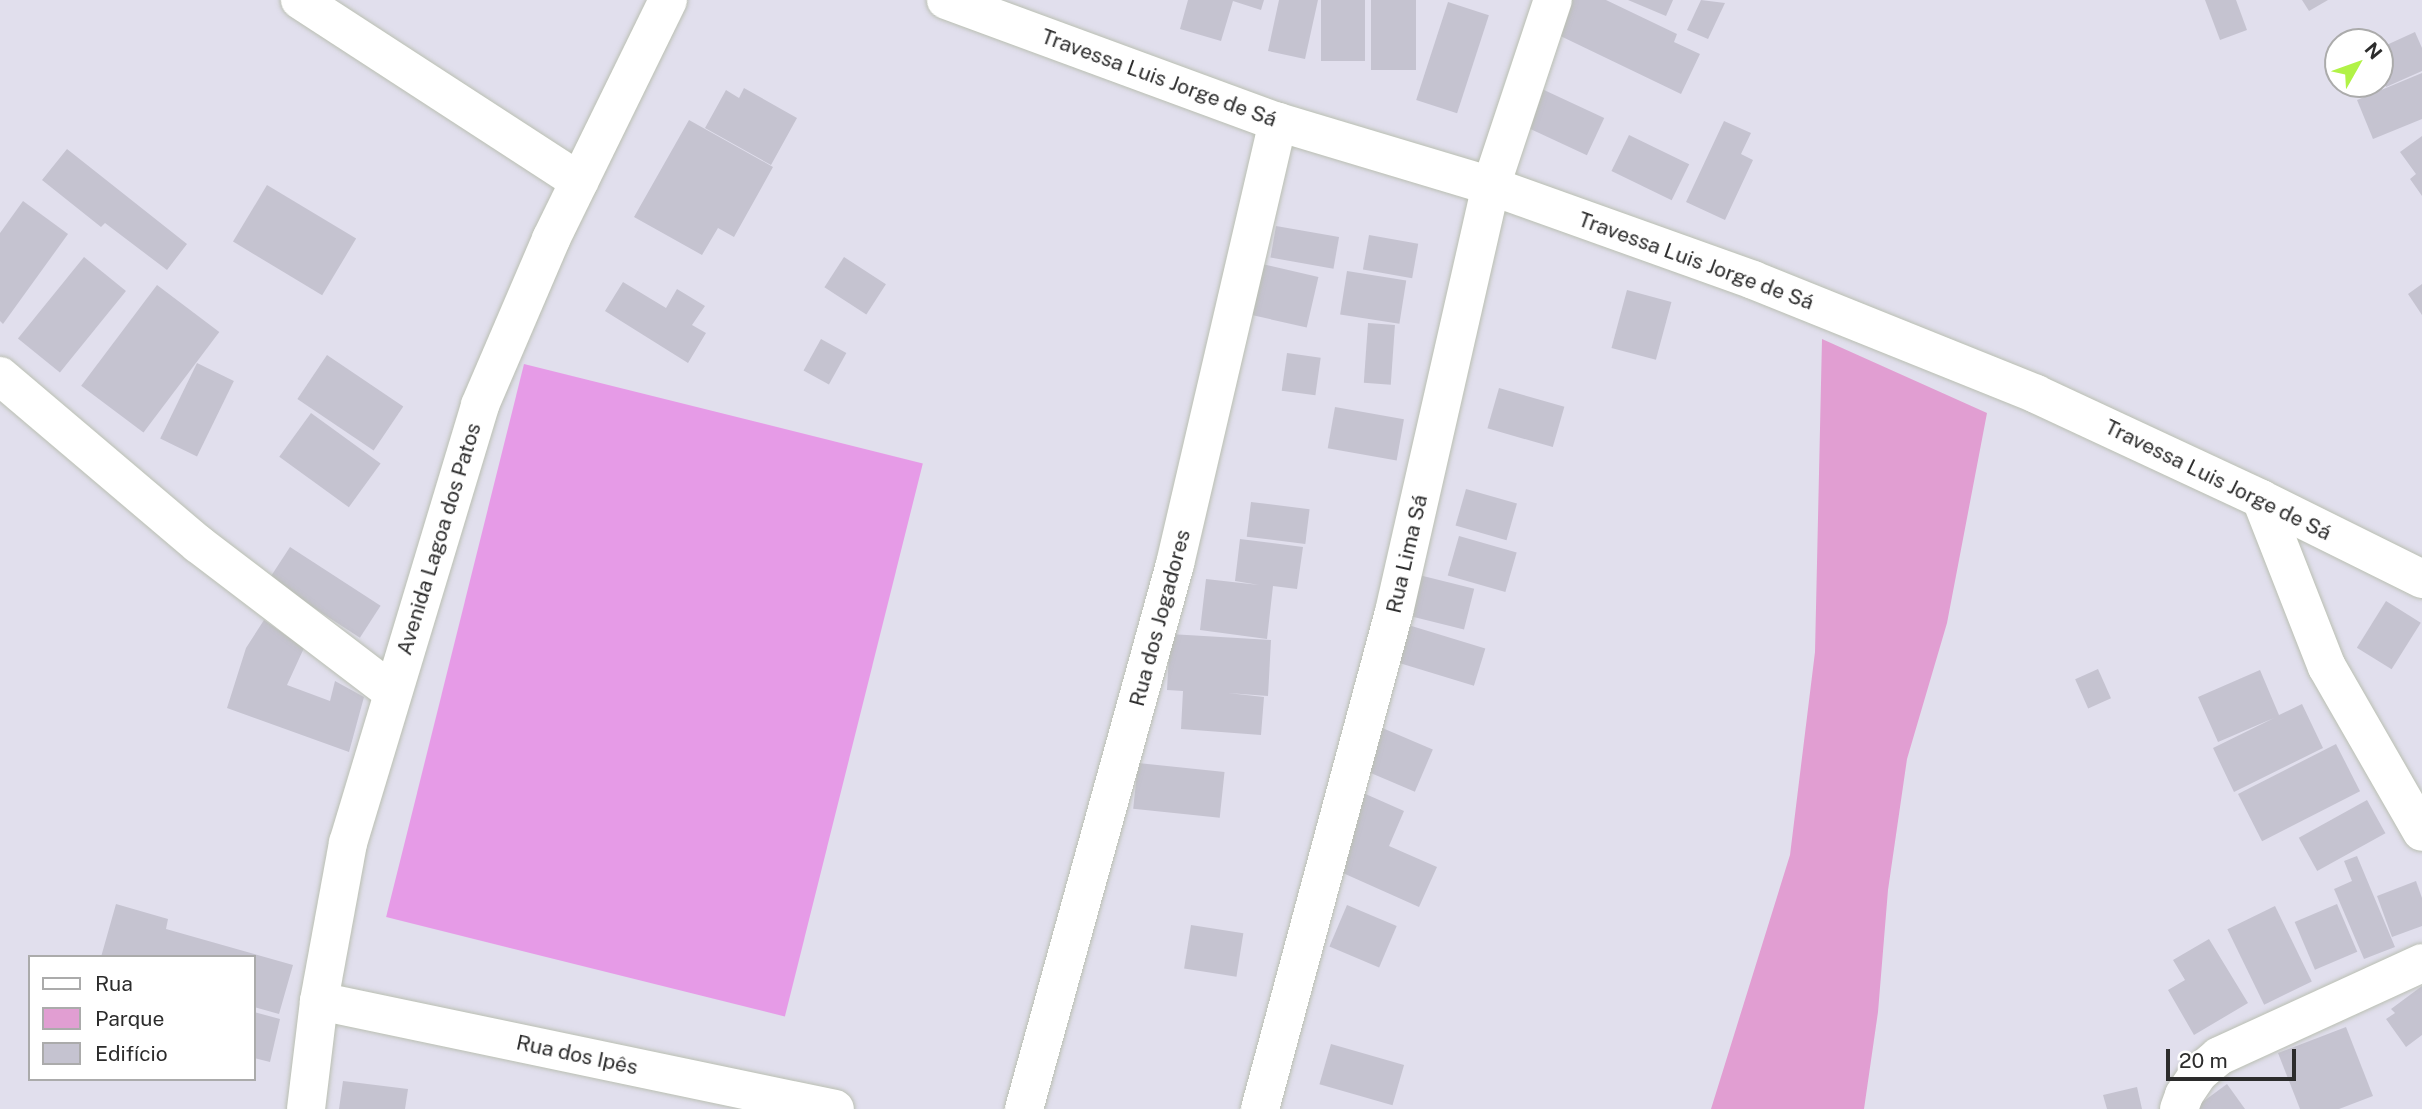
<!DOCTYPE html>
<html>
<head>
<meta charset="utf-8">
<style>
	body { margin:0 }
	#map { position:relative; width:2422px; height:1109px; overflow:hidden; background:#e1dfed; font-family:"Public Sans",sans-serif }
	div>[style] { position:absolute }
	.green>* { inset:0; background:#e19ed2 }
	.pitch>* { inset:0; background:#e69be7; transform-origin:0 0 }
	.building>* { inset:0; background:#c5c3d0; transform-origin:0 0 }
	.roads { filter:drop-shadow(0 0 2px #babfb2) drop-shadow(0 0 2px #babfb2) }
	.street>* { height:38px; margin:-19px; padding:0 19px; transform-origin:19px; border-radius:19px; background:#fff }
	span { translate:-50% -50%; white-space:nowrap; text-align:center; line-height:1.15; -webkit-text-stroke:7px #fff; paint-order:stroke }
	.street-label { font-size:21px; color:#2c2c2c }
	.legend { position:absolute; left:28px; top:955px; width:228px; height:126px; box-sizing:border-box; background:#fff; border:2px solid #ababab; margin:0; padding:9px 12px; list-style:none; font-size:21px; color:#2c2c2c }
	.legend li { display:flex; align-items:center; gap:14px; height:35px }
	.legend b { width:35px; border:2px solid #ababab }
	.north { position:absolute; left:2324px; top:28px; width:70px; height:70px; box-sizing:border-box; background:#fff; border:2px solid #ababab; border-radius:50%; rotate:50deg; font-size:19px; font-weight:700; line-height:28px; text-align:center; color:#2c2c2c }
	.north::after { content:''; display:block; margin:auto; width:24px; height:32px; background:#b1f247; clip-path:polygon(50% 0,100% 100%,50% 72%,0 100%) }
	.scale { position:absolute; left:2166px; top:1049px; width:130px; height:32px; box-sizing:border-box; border:4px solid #2c2c2c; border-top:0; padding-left:9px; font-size:21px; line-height:24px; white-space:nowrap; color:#2c2c2c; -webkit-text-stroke:5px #fff; paint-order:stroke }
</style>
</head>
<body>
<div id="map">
	<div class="green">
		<div style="clip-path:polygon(1822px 339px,1987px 413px,1947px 623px,1907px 759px,1888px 890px,1878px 1012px,1864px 1109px,1711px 1109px,1790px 855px,1815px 652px)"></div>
	</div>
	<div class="pitch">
		<div style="left:524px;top:364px;width:411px;height:570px;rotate:14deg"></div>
	</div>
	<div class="building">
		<div style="clip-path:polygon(1188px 0,1264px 0,1261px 10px,1233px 1px,1221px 41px,1180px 29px)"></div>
		<div style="clip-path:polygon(1279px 0,1318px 0,1305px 59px,1268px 51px)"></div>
		<div style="left:1321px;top:0;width:44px;height:61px"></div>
		<div style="left:1371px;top:0;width:45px;height:70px"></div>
		<div style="clip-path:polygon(1564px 0,1606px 0,1677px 34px,1674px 42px,1700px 54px,1681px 94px,1550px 31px)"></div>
		<div style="clip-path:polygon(1628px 0,1673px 0,1666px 16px)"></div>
		<div style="clip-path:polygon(1701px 0,1725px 3px,1708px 39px,1687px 30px)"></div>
		<div style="clip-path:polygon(2205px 0,2236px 0,2247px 30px,2220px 40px)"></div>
		<div style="clip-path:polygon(2302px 0,2328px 0,2309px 11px)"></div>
		<div style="left:1448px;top:2px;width:43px;height:103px;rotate:18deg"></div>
		<div style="clip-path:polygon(2415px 32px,2422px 48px,2422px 71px,2386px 87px,2380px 74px,2380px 48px)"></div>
		<div style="clip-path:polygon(2422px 73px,2422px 119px,2373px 139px,2357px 100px)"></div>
		<div style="left:1529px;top:83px;width:83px;height:41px;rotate:25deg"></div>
		<div style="clip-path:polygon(744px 88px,797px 118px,771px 165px,705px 128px,726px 90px,739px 98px)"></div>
		<div style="clip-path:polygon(689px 120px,773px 167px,734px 237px,718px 228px,702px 255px,634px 217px)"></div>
		<div style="clip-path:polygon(1724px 121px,1751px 133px,1741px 154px,1753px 160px,1725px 220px,1686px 202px)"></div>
		<div style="left:1629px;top:135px;width:67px;height:40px;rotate:26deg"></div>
		<div style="clip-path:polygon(2422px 136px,2422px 196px,2410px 179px,2416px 174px,2400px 152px)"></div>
		<div style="clip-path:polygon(67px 149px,187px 244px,167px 270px,105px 223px,101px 227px,42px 180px)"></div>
		<div style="left:267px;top:185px;width:104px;height:66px;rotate:31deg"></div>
		<div style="clip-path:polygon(23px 201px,68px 234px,3px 324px,0 321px,0 233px)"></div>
		<div style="left:1276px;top:226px;width:64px;height:32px;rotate:10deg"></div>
		<div style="left:1369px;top:235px;width:50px;height:35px;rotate:10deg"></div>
		<div style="left:84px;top:257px;width:54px;height:105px;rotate:39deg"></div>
		<div style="left:844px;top:257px;width:50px;height:36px;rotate:33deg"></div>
		<div style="left:1258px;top:263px;width:62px;height:52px;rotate:13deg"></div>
		<div style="left:1347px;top:271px;width:60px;height:44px;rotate:9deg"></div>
		<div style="clip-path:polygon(623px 282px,666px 308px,677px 289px,705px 306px,692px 325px,706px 333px,688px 363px,605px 311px)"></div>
		<div style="clip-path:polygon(2422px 284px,2422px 315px,2408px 294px)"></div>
		<div style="left:157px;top:285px;width:78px;height:126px;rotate:37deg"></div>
		<div style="left:1627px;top:290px;width:46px;height:60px;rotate:15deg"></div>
		<div style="left:1368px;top:323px;width:27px;height:60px;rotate:4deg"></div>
		<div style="left:821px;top:339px;width:29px;height:36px;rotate:29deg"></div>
		<div style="left:1287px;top:353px;width:34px;height:38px;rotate:8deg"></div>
		<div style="left:327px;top:355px;width:92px;height:53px;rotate:34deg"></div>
		<div style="left:197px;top:363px;width:41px;height:84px;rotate:26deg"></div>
		<div style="left:1499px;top:388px;width:68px;height:42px;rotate:16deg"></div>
		<div style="left:1335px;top:407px;width:70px;height:42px;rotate:10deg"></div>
		<div style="left:311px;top:413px;width:86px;height:54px;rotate:36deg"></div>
		<div style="left:1466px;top:489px;width:53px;height:38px;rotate:16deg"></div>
		<div style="left:1251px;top:502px;width:59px;height:35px;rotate:7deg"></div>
		<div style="left:1459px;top:536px;width:60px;height:41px;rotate:16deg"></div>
		<div style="clip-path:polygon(1240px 539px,1303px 547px,1297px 589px,1273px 586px,1267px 639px,1200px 630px,1206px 579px,1259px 585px,1235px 581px)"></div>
		<div style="left:290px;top:547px;width:108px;height:38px;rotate:33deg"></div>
		<div style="left:1415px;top:574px;width:61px;height:42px;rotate:14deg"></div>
		<div style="left:2386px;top:601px;width:41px;height:55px;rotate:32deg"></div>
		<div style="clip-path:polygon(264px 620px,304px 648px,287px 685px,330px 701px,335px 681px,364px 697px,349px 752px,227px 708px,246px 648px)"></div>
		<div style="left:1405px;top:624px;width:84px;height:39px;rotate:17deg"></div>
		<div style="clip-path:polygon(1170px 634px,1271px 640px,1268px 696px,1228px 693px,1264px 697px,1261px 735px,1181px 729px,1183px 691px,1167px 690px)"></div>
		<div style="left:2098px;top:669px;width:32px;height:25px;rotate:66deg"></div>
		<div style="clip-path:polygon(2260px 670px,2279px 715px,2302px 704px,2323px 748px,2234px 792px,2213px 748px,2274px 718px,2218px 742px,2198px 697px)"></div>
		<div style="left:1373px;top:724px;width:65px;height:46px;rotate:23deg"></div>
		<div style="left:2336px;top:744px;width:53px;height:110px;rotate:63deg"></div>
		<div style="left:1138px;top:763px;width:87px;height:46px;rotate:6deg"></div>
		<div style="clip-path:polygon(1352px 788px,1404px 811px,1389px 846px,1437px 867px,1419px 907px,1325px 865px)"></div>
		<div style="left:2367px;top:800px;width:38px;height:78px;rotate:61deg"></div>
		<div style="clip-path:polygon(2357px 856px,2395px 947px,2364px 959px,2334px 889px,2352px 881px,2344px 861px)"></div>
		<div style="clip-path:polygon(2416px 881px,2422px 898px,2422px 926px,2392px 937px,2377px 896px)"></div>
		<div style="clip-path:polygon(116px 904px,168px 919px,166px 929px,293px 965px,279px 1014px,254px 1007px,254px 957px,101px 957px)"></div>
		<div style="left:2337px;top:904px;width:52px;height:46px;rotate:67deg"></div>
		<div style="left:1347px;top:905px;width:54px;height:45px;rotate:23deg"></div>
		<div style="left:2275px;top:906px;width:84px;height:53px;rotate:64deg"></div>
		<div style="left:1191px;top:925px;width:53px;height:44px;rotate:9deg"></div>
		<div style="clip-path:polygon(2209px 939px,2248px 1003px,2194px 1035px,2168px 990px,2185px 980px,2173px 960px)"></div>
		<div style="clip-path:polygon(2422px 986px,2422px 1035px,2406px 1047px,2386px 1019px,2395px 1013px,2391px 1009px)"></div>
		<div style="clip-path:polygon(254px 1012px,280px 1019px,270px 1062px,254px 1058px)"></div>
		<div style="clip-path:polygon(2346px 1027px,2373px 1096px,2339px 1109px,2300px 1109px,2278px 1053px)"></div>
		<div style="left:1331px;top:1044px;width:76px;height:42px;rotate:16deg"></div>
		<div style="clip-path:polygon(343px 1081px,408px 1089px,405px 1109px,339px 1109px)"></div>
		<div style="clip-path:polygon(2227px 1084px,2245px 1109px,2193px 1109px)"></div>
		<div style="clip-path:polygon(2137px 1087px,2142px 1109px,2107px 1109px,2103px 1095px)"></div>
	</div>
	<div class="roads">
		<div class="street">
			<div style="left:300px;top:0;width:333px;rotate:33deg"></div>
			<div style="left:946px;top:0;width:354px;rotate:20.2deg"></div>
			<div style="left:1278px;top:122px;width:222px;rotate:16.7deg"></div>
			<div style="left:1491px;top:186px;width:278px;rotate:19.7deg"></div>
			<div style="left:1753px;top:280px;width:305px;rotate:21.9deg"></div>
			<div style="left:2036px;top:394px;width:248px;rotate:25deg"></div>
			<div style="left:2261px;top:499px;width:180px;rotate:26.4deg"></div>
			<div style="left:0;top:376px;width:260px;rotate:40.3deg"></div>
			<div style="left:198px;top:544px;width:244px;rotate:37.3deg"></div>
			<div style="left:2261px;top:499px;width:180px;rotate:68.6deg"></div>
			<div style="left:2327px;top:667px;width:190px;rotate:60.1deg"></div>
			<div style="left:319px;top:1001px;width:527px;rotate:11.82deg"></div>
			<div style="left:306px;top:1109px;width:109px;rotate:-83.1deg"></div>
			<div style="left:319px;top:1001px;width:161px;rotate:-79.6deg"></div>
			<div style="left:348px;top:843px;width:457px;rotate:-73.2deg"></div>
			<div style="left:480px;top:405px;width:181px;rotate:-66.8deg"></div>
			<div style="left:551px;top:239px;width:266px;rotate:-63.9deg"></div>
			<div style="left:1024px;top:1109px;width:566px;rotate:-74.51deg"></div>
			<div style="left:1175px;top:564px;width:454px;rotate:-76.9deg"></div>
			<div style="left:1260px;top:1109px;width:515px;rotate:-74.91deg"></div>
			<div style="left:1394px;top:612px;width:437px;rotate:-77.2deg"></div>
			<div style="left:1491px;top:186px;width:196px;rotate:-71.6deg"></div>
			<div style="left:2179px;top:1109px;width:15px;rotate:-70deg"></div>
			<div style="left:2184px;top:1095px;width:27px;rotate:-56deg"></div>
			<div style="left:2199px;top:1073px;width:26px;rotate:-40deg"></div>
			<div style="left:2219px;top:1056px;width:223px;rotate:-24.6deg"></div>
		</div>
	</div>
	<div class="street-label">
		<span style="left:1159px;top:78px;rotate:20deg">Travessa Luis Jorge de Sá</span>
		<span style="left:1696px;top:261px;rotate:20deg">Travessa Luis Jorge de Sá</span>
		<span style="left:2218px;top:480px;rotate:26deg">Travessa Luis Jorge de Sá</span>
		<span style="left:439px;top:539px;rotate:-73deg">Avenida Lagoa dos Patos</span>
		<span style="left:1407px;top:554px;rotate:-77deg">Rua Lima Sá</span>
		<span style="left:1160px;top:618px;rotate:-75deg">Rua dos Jogadores</span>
		<span style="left:577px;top:1055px;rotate:12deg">Rua dos Ipês</span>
	</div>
	<ul class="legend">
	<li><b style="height:9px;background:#fff"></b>Rua</li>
	<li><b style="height:19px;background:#e19ed2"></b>Parque</li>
	<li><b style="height:19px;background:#c5c3d0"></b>Edifício</li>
	</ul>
	<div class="north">N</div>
	<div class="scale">20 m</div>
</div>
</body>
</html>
